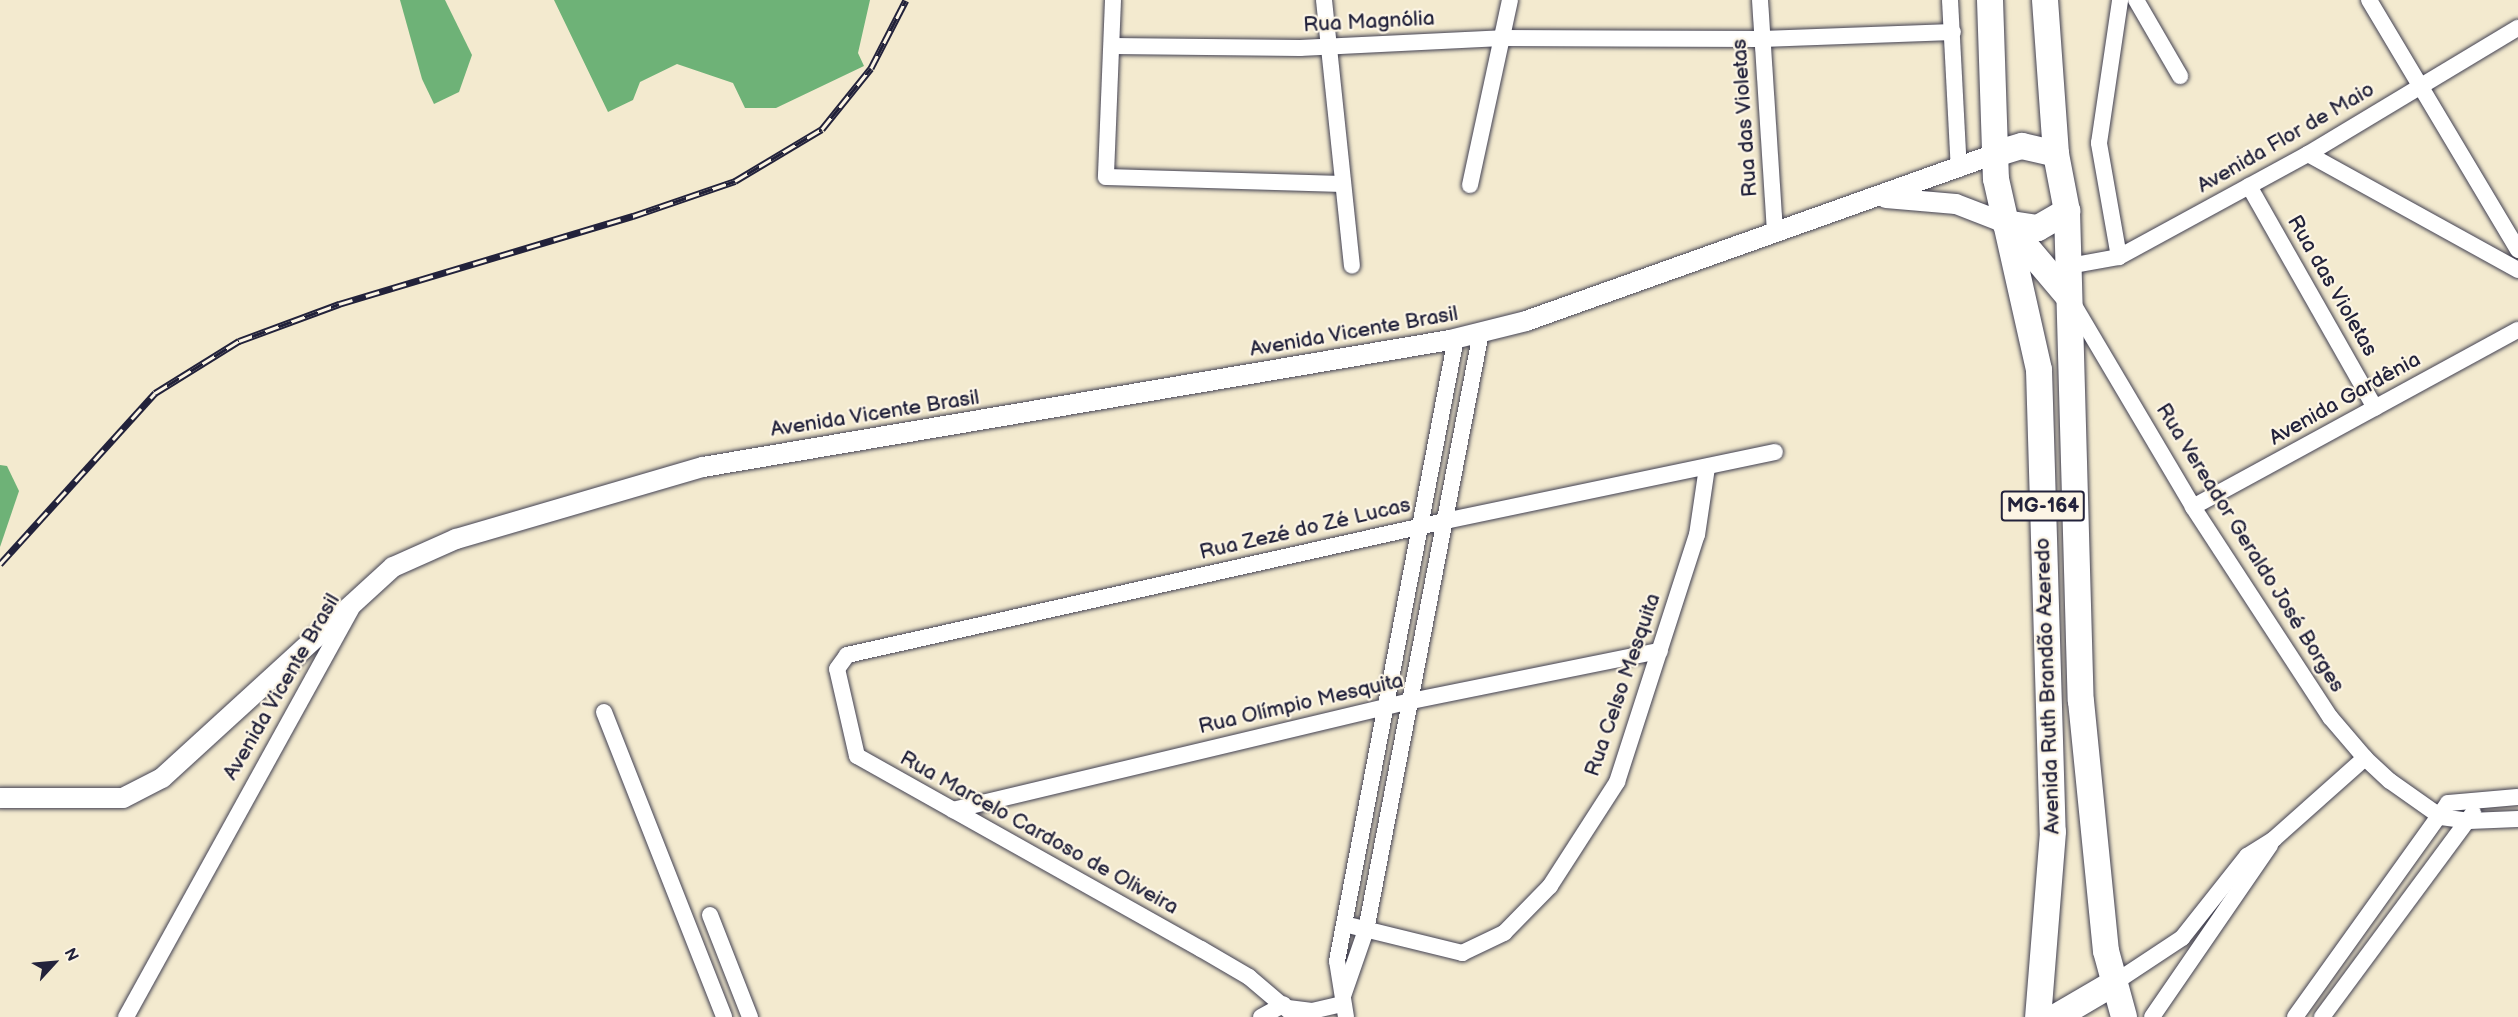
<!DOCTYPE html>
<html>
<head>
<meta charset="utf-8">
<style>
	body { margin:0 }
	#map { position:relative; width:2518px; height:1017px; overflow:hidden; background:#f3eacf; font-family:"Balsamiq Sans",sans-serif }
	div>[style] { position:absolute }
	.forest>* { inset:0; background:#6eb277 }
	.roads { filter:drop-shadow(0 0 2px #414051) drop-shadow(0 0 2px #414051) }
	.minor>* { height:16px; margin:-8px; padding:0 8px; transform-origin:8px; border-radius:8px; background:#fff }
	.tertiary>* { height:20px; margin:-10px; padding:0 10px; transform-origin:10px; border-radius:10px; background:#fff }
	.primary>* { height:26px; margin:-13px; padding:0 13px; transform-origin:13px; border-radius:13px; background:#fff }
	.rail>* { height:7px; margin-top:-3.5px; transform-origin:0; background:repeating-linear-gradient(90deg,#fcf5e5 0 14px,#22223b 0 28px); box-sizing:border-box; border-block:2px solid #22223b }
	span { translate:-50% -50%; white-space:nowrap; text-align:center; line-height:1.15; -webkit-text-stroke:4.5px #fcf5e5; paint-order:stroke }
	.shield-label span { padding:2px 4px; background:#fcf5e5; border:2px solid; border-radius:4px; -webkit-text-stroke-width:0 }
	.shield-label { font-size:20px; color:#22223b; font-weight:700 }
	.street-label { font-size:21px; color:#22223b }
	.north { position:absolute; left:24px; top:933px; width:60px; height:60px; -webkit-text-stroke:4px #fcf5e5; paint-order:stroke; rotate:64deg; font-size:16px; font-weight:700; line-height:24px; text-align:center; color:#22223b }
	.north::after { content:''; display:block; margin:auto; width:21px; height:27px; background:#22223b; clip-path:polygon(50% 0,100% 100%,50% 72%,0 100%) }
</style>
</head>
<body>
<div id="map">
	<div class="forest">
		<div style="clip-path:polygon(400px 0,445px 0,472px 55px,459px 92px,434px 104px,422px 79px)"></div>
		<div style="clip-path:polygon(554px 0,870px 0,858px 53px,864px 66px,776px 108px,745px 108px,733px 83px,677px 64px,640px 82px,633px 100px,608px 112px)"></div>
		<div style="clip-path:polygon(0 465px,7px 466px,19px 491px,0 547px)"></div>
	</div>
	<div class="roads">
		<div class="minor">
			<div style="left:1113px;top:0;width:177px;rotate:92.3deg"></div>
			<div style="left:1106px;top:177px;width:237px;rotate:1.7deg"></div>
			<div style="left:1324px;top:0;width:267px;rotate:84deg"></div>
			<div style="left:1760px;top:0;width:233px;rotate:86.3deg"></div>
			<div style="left:1950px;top:0;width:169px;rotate:87deg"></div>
			<div style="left:2136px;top:0;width:88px;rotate:59.9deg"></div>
			<div style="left:2369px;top:0;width:291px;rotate:59.2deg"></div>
			<div style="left:1112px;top:46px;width:188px;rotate:0.6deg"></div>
			<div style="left:1300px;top:48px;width:202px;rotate:-2.8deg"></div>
			<div style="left:1502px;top:38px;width:260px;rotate:0.2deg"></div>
			<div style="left:1762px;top:39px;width:191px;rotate:-2.1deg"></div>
			<div style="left:2308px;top:154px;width:240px;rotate:28.9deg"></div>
			<div style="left:1470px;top:185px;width:189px;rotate:-77.8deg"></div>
			<div style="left:2249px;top:186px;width:255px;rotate:60.4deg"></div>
			<div style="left:2119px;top:257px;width:116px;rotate:-100deg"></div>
			<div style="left:2099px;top:143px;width:145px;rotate:-81.6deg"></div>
			<div style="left:2069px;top:266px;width:51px;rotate:-10.2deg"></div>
			<div style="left:2119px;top:257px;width:215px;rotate:-28.6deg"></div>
			<div style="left:2308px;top:154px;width:245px;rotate:-31deg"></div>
			<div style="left:2072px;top:302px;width:238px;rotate:59.4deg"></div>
			<div style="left:2193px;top:507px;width:251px;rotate:56.9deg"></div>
			<div style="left:2330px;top:717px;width:54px;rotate:49.5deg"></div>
			<div style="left:2365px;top:758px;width:34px;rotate:43deg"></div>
			<div style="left:2390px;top:781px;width:62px;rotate:35.2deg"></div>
			<div style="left:2441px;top:817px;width:28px;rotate:8deg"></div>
			<div style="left:2469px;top:821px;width:49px;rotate:-2.3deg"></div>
			<div style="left:2193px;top:507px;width:370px;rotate:-28.6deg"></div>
			<div style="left:604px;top:712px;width:328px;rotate:68.5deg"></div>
			<div style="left:953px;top:810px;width:471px;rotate:-13.4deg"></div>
			<div style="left:1411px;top:701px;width:254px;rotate:-11.4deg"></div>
			<div style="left:710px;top:915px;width:110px;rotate:68.6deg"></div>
			<div style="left:1344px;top:924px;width:122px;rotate:13.8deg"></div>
			<div style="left:1462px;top:953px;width:47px;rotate:-25.5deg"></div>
			<div style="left:1504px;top:933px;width:66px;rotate:-45.6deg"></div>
			<div style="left:1550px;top:886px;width:124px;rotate:-57.2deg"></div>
			<div style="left:1617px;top:782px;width:260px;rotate:-72.1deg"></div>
			<div style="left:1697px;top:535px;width:69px;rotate:-81.6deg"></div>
			<div style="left:2114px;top:983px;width:82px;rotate:-33.5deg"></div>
			<div style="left:2182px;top:938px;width:105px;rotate:-51.6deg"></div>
			<div style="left:2247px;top:856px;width:32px;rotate:-32deg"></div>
			<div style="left:2274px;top:839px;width:122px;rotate:-41.7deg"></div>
			<div style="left:1343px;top:996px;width:70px;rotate:-70.8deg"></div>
			<div style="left:1366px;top:930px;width:609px;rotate:-79.11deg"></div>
			<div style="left:1288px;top:1008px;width:24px;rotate:7deg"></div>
			<div style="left:1312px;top:1011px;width:32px;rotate:-13deg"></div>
			<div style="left:126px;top:1017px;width:466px;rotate:-61.1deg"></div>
			<div style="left:1261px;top:1017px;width:26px;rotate:-29deg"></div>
			<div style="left:1296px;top:1017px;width:62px;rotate:-139.6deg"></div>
			<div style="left:1249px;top:977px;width:56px;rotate:-149.7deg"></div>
			<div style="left:1201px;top:949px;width:394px;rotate:-150.7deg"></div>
			<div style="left:857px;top:756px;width:89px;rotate:-102.9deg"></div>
			<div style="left:837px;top:669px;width:17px;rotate:-54deg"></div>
			<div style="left:847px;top:655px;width:613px;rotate:-12.63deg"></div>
			<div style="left:1445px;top:521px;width:337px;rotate:-11.8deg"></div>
			<div style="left:1346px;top:1017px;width:57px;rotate:-99.1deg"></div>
			<div style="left:1337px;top:961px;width:634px;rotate:-79.19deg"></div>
			<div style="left:2152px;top:1017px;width:209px;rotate:-55.5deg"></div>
			<div style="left:2295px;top:1017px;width:263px;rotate:-54.4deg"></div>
			<div style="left:2448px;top:803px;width:70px;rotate:-4.9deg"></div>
			<div style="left:2322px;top:1017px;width:254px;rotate:-53.5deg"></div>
		</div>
		<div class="tertiary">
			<div style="left:1886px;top:198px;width:70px;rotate:4.9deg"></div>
			<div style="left:1956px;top:204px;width:53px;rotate:21.2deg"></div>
			<div style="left:0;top:798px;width:123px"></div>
			<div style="left:123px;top:798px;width:44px;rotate:-27.1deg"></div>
			<div style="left:162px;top:778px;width:313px;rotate:-42.4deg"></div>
			<div style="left:393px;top:567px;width:69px;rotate:-24deg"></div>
			<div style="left:456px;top:539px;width:257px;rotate:-16.3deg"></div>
			<div style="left:703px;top:467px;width:758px;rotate:-9.65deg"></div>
			<div style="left:1450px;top:340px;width:78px;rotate:-14deg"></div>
			<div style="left:1526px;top:321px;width:498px;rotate:-19.6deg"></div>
		</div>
		<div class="primary">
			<div style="left:1990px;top:0;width:179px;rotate:88.1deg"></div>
			<div style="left:1996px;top:179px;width:196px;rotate:77.3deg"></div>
			<div style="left:2039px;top:370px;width:462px;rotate:88.3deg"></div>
			<div style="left:2053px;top:832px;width:186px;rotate:94.6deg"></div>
			<div style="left:2045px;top:0;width:154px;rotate:85.9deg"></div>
			<div style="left:2056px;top:154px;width:58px;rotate:79.1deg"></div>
			<div style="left:2067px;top:211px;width:490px;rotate:88.4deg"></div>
			<div style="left:2081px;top:701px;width:251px;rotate:84.3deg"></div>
			<div style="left:2106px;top:951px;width:68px;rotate:74.7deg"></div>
			<div style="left:1995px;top:154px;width:28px;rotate:-17deg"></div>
			<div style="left:2022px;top:146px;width:35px;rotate:13deg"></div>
			<div style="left:2005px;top:223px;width:33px;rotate:9deg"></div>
			<div style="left:2038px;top:228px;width:34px;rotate:-30deg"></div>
			<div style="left:2008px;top:225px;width:93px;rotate:49.8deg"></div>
			<div style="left:2056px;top:1017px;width:67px;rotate:-30.4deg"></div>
		</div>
	</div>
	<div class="rail">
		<div style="left:0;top:564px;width:231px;rotate:-47.8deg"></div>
		<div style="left:155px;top:393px;width:99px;rotate:-31.8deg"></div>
		<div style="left:239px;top:341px;width:107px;rotate:-20.3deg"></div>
		<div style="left:339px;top:304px;width:307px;rotate:-16.7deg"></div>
		<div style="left:633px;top:216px;width:108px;rotate:-18.9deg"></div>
		<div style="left:735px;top:181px;width:101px;rotate:-30.9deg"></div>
		<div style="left:822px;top:129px;width:78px;rotate:-51.2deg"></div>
		<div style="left:871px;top:68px;width:76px;rotate:-62.8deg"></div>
	</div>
	<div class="shield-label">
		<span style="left:2043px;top:506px">MG-164</span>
	</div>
	<div class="street-label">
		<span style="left:1369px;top:22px;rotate:-3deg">Rua Magnólia</span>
		<span style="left:1745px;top:118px;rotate:-94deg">Rua das Violetas</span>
		<span style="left:2286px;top:138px;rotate:-30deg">Avenida Flor de Maio</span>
		<span style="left:2332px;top:286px;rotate:60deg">Rua das Violetas</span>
		<span style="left:1354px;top:332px;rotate:-10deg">Avenida Vicente Brasil</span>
		<span style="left:2345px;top:399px;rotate:-29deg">Avenida Gardênia</span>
		<span style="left:875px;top:414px;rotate:-9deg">Avenida Vicente Brasil</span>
		<span style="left:1305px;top:529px;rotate:-13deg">Rua Zezé do Zé Lucas</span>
		<span style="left:2250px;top:548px;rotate:58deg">Rua Vereador Geraldo José Borges</span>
		<span style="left:1623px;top:685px;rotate:-71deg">Rua Celso Mesquita</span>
		<span style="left:2048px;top:686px;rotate:-92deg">Avenida Ruth Brandão Azeredo</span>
		<span style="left:282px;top:687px;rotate:-60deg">Avenida Vicente Brasil</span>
		<span style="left:1301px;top:704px;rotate:-13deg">Rua Olímpio Mesquita</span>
		<span style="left:1039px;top:833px;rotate:29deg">Rua Marcelo Cardoso de Oliveira</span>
	</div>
	<div class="north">N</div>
</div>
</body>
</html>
